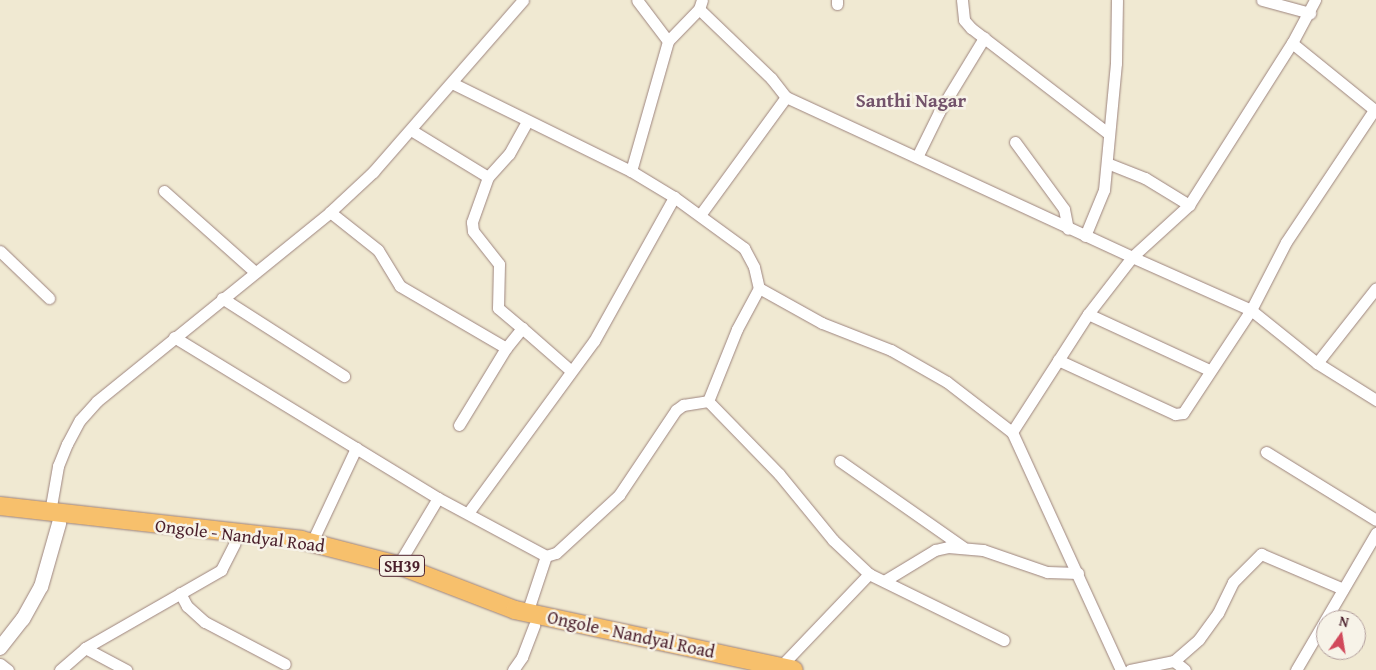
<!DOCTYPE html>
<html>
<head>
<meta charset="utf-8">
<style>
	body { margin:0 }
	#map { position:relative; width:1376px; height:670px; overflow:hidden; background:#f0e9d2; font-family:"Gentium Book Plus",serif }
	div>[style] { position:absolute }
	.roads { filter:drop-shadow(0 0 1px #9d847e) drop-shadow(0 0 1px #9d847e) }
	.minor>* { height:11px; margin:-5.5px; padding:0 5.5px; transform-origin:5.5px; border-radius:5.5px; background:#fff }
	.tertiary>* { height:14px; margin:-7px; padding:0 7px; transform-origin:7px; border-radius:7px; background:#fff }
	.primary>* { height:18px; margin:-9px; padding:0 9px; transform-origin:9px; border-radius:9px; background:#f7c06c }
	span { translate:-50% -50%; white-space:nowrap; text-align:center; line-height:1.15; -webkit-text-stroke:5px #f7f3e8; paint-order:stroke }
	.shield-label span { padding:1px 4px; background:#f7f3e8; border:1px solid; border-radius:4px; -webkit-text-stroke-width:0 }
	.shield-label { font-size:16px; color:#4a1f2b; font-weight:700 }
	.street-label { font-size:18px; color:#4a1f2b }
	.neighbourhood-label { font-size:19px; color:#73536b; font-weight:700 }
	.north { position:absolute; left:1316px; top:610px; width:50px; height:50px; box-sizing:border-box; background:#f7f3e8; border:1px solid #b29e9c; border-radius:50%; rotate:13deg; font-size:14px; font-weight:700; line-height:20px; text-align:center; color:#4a1f2b }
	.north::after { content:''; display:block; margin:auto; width:18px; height:22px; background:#d1495b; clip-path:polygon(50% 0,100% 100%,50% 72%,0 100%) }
</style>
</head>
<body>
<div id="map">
	<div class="roads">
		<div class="minor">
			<div style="left:962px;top:0;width:20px;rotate:84deg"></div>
			<div style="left:964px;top:20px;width:11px;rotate:49deg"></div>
			<div style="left:971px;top:28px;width:173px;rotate:37.5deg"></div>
			<div style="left:1262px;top:0;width:50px;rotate:15.2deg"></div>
			<div style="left:837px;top:4px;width:4px;rotate:-90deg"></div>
			<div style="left:699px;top:9px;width:100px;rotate:43.8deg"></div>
			<div style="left:771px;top:78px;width:24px;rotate:52deg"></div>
			<div style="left:786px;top:97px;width:381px;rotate:24.8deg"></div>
			<div style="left:1132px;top:257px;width:77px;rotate:-42.4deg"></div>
			<div style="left:1189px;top:205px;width:192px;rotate:-57.6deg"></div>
			<div style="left:1292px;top:43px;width:108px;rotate:39deg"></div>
			<div style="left:668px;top:41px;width:45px;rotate:-45.9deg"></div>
			<div style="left:699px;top:9px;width:9px;rotate:-72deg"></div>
			<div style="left:1292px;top:43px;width:49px;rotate:-61.9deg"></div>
			<div style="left:452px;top:83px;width:199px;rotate:26.2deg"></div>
			<div style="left:631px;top:171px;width:50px;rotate:31.2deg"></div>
			<div style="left:674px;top:197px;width:87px;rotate:36.1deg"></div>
			<div style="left:744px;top:248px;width:21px;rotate:62deg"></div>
			<div style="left:754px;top:267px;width:22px;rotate:77deg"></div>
			<div style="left:759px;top:288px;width:72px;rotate:29.1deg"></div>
			<div style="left:822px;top:323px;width:74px;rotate:21.4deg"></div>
			<div style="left:891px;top:350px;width:64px;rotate:29.7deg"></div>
			<div style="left:947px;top:382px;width:82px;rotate:37.6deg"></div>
			<div style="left:1012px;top:432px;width:262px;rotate:65.4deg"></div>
			<div style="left:411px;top:130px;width:90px;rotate:31.4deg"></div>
			<div style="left:488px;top:177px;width:48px;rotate:109.6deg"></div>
			<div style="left:472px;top:222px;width:9px;rotate:84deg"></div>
			<div style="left:473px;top:231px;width:42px;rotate:51.8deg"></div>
			<div style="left:499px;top:264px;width:44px;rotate:91.3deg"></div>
			<div style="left:498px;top:308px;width:31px;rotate:40deg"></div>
			<div style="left:1015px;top:142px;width:83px;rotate:53.8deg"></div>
			<div style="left:1064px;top:209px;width:20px;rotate:79deg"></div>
			<div style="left:917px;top:157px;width:50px;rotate:-63.9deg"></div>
			<div style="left:939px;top:112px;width:87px;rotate:-58.7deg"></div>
			<div style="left:1107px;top:163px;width:41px;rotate:21.5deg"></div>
			<div style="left:1145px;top:178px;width:52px;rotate:31.5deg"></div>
			<div style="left:631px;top:171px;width:135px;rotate:-74.1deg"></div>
			<div style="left:668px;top:41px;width:51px;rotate:-127.1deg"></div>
			<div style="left:488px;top:177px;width:31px;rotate:-48deg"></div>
			<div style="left:509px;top:154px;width:38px;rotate:-61deg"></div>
			<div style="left:164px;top:191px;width:122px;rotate:41.7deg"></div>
			<div style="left:330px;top:212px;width:61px;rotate:38.4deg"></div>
			<div style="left:378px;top:250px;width:42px;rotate:58.6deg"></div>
			<div style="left:400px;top:286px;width:123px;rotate:30.3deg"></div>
			<div style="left:506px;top:348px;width:26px;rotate:-51deg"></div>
			<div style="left:522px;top:328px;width:64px;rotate:41.2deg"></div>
			<div style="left:700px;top:215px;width:146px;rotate:-53.9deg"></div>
			<div style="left:1085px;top:236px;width:50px;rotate:-67.6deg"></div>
			<div style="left:1104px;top:190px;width:128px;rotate:-84.6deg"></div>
			<div style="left:1116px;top:63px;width:63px;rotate:-89.1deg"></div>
			<div style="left:0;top:251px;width:68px;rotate:43.8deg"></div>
			<div style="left:759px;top:288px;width:47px;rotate:118.2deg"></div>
			<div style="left:737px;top:329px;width:78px;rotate:111.9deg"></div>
			<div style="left:708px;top:401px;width:102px;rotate:45.8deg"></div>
			<div style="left:779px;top:474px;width:85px;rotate:50.7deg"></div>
			<div style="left:833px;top:540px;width:50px;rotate:43.4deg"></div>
			<div style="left:222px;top:298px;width:145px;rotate:32.6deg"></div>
			<div style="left:1088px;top:314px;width:133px;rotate:24.8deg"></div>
			<div style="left:174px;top:337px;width:309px;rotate:31.4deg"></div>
			<div style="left:1058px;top:360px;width:129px;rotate:24.8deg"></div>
			<div style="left:1175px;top:414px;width:8px;rotate:-7deg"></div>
			<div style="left:1183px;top:413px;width:123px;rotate:-56.6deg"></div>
			<div style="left:1251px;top:310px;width:76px;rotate:-62.8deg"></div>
			<div style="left:1286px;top:242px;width:159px;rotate:-56.3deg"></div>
			<div style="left:1317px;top:363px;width:95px;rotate:-51.8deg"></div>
			<div style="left:459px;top:425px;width:90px;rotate:-58.6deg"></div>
			<div style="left:1012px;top:432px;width:140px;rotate:-57.2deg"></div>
			<div style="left:1088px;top:314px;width:72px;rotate:-52.3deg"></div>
			<div style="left:1132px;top:257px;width:130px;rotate:24deg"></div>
			<div style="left:1251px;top:310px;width:85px;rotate:38.8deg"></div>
			<div style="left:1317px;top:363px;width:70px;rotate:32.1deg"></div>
			<div style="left:1266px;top:452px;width:129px;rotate:31.7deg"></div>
			<div style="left:840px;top:461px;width:150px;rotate:35deg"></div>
			<div style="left:50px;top:512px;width:47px;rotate:-80.1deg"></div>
			<div style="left:58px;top:466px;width:24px;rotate:-68deg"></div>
			<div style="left:67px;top:444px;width:27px;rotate:-62deg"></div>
			<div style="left:80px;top:420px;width:25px;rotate:-48deg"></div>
			<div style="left:97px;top:401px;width:300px;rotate:-39deg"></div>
			<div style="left:330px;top:212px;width:59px;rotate:-42.9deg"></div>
			<div style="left:373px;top:172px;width:228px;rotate:-48.9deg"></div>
			<div style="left:468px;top:513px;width:213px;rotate:-53.8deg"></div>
			<div style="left:594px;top:341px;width:165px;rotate:-60.9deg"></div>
			<div style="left:312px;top:542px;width:104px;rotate:-64.9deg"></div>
			<div style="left:398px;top:565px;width:78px;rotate:-59.2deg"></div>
			<div style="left:438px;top:498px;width:123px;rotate:28.2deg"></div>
			<div style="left:546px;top:556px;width:10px;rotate:-17deg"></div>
			<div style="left:556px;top:553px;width:86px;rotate:-42.6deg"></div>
			<div style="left:619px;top:495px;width:102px;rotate:-56.2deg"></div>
			<div style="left:676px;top:410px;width:9px;rotate:-36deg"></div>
			<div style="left:683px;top:405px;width:25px;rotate:-9deg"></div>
			<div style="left:884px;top:581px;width:60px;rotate:-31.3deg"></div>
			<div style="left:935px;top:550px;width:13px;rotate:-13deg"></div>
			<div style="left:948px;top:547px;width:35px;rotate:5deg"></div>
			<div style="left:983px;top:550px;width:68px;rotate:19deg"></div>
			<div style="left:1047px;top:572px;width:31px;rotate:2deg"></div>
			<div style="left:180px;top:593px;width:15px;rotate:62deg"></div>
			<div style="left:187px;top:606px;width:24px;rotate:42deg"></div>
			<div style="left:205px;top:622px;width:90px;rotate:27.7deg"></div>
			<div style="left:527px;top:613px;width:60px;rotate:-71.6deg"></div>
			<div style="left:85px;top:648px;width:47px;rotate:28.2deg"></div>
			<div style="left:1174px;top:661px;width:14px;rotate:39deg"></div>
			<div style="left:0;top:664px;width:10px;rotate:37deg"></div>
			<div style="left:780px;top:667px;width:129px;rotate:-46.3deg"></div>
			<div style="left:869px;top:574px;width:150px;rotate:26.1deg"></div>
			<div style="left:60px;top:670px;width:33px;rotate:-41deg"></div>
			<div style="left:85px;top:648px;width:157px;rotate:-29.8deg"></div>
			<div style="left:221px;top:570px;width:30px;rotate:-63deg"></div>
			<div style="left:513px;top:670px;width:16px;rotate:-55deg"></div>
			<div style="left:522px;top:657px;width:34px;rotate:-69deg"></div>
			<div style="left:1130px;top:670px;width:45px;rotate:-11.6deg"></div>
			<div style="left:1174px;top:661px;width:33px;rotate:-41deg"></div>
			<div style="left:1199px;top:639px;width:32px;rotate:-54deg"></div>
			<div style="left:1218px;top:613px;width:34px;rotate:-64deg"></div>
			<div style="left:1233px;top:582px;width:40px;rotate:-45deg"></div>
			<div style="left:1261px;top:554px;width:89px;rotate:23.1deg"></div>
			<div style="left:1296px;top:670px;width:159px;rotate:-59.7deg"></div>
		</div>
		<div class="tertiary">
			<div style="left:0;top:648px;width:37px;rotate:-52deg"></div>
			<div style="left:23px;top:619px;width:37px;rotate:-61deg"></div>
			<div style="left:41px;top:587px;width:66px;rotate:-74.1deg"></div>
		</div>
		<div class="primary">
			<div style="left:0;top:506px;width:303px;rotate:6.4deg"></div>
			<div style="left:301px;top:540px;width:100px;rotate:14.5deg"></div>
			<div style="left:398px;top:565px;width:125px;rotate:21deg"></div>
			<div style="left:515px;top:610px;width:285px;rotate:12.1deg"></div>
		</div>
	</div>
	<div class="shield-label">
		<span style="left:402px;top:566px">SH39</span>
	</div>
	<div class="street-label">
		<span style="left:240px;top:536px;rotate:7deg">Ongole - Nandyal Road</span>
		<span style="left:631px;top:635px;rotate:12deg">Ongole - Nandyal Road</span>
	</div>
	<div class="neighbourhood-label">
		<span style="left:911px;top:101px">Santhi Nagar</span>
	</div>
	<div class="north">N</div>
</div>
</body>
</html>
